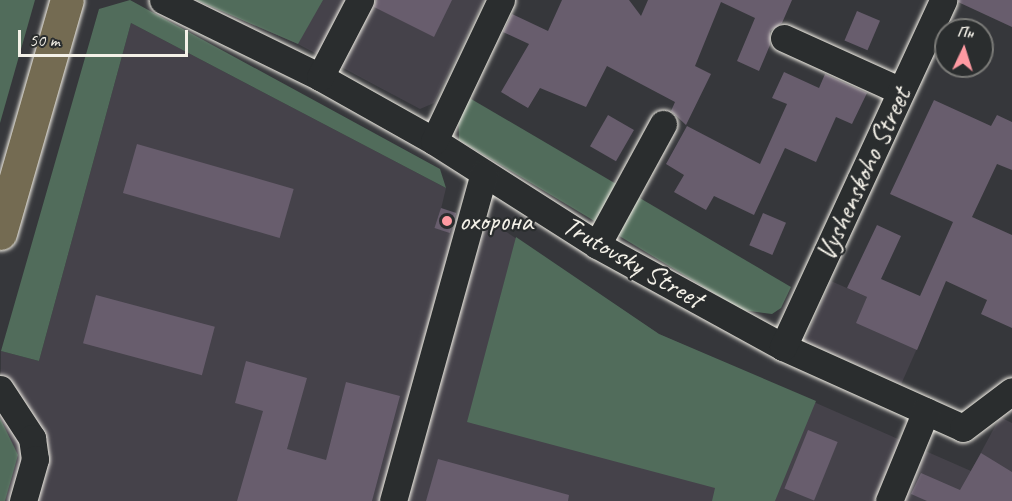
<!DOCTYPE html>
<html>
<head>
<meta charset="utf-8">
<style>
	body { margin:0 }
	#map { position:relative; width:1012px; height:501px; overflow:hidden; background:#36373b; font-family:Caveat,sans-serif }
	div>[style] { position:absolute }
	.built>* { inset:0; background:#45424a; transform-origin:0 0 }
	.green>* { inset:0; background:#516c5b }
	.building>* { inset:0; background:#685d6d; transform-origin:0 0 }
	.roads { filter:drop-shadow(0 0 2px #f4f1e8) drop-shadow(0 0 2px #f4f1e8) }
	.minor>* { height:27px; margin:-13.5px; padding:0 13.5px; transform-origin:13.5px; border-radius:13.5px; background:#2a2d2e }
	.major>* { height:33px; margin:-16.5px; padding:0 16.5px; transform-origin:16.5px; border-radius:16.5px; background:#746b52 }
	.dots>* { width:16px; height:16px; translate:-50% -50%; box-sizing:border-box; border:3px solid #2a2d2e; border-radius:50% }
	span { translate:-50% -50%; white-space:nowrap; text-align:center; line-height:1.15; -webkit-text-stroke:4.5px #2a2d2e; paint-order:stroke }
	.street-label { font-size:28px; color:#f4f1e8 }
	.poi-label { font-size:28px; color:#f4f1e8 }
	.left { translate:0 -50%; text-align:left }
	.north { position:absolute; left:934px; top:18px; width:60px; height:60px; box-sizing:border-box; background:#2a2d2e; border:2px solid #7b7b78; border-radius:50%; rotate:4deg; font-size:16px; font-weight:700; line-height:24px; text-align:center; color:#f4f1e8 }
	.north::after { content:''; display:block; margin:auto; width:21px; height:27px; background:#ff9aa2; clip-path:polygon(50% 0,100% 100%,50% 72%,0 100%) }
	.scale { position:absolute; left:18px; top:30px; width:170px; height:27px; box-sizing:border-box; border:3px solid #f4f1e8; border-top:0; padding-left:8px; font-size:18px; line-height:21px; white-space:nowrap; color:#f4f1e8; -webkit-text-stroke:4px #2a2d2e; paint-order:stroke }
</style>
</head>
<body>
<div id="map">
	<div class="built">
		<div style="clip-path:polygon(196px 0,484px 0,434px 103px,420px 109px,298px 44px)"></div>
		<div style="clip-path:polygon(131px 23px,446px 188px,441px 209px,479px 223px,490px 221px,659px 334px,971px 471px,1000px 417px,1012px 423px,1012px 501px,0 501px,1px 351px,39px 361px)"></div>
		<div style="left:831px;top:281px;width:106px;height:66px;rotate:24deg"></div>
	</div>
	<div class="green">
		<div style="clip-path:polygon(0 0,35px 0,0 123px)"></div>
		<div style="clip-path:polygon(130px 0,440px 169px,446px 188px,131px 23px,39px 361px,1px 351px,99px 9px)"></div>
		<div style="clip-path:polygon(196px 0,323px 0,298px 44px)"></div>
		<div style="clip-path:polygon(466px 96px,623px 188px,601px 225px,459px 140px,458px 111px)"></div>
		<div style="clip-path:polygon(633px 194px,791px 287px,781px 308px,772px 314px,742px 310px,611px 231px)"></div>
		<div style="clip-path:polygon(516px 237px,659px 334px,816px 401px,775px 501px,712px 501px,715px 488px,467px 422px)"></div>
		<div style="clip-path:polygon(0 418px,18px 455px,5px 501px,0 501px)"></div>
	</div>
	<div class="building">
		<div style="clip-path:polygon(376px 0,452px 0,434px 37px,374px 7px)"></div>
		<div style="clip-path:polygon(562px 0,629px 0,641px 16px,648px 0,792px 0,782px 23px,770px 31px,770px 45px,759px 71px,737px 61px,755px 18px,721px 2px,695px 66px,711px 74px,686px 125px,671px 111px,675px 102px,607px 66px,586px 107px,540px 88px,528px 108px,501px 92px,529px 44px,503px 32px,512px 14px,548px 31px)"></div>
		<div style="clip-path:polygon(959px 0,1012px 0,1012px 27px,958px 2px)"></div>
		<div style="left:857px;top:11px;width:25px;height:32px;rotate:23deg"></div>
		<div style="clip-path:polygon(784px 72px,819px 88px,825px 74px,867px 93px,852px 124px,836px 117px,816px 162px,785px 148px,754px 215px,714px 196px,706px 210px,674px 192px,684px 175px,666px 164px,687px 126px,760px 164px,787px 104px,772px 98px)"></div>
		<div style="clip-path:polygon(934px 100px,991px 126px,997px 115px,1012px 122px,1012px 170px,997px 164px,972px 217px,1012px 235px,1012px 328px,981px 314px,987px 300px,946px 281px,917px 350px,856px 323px,867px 297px,847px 288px,877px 225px,901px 236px,881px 279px,920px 296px,953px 222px,890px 194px)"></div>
		<div style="left:608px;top:115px;width:30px;height:36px;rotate:30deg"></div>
		<div style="left:137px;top:144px;width:163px;height:51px;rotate:16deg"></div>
		<div style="left:441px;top:208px;width:16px;height:21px;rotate:18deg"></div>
		<div style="left:763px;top:213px;width:25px;height:35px;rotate:23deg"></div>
		<div style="left:96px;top:295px;width:123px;height:50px;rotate:15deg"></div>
		<div style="clip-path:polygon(246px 361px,307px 378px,287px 449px,326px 460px,346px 382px,400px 396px,372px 501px,237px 501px,263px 411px,235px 403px)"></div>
		<div style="left:808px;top:430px;width:32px;height:63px;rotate:22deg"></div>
		<div style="clip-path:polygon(981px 453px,1012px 472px,1012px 501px,927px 501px,911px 494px,921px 473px,960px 490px)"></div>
		<div style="clip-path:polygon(438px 459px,569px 495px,568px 501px,426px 501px)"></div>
	</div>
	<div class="roads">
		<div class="minor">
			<div style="left:163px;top:0;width:175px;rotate:26.1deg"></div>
			<div style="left:320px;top:77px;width:131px;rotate:29.3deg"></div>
			<div style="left:434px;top:141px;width:193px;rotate:32.5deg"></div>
			<div style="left:597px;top:245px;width:212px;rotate:28.7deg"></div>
			<div style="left:783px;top:347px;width:197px;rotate:24.2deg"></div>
			<div style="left:963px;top:428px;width:61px;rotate:-37.1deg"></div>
			<div style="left:784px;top:38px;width:128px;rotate:24.4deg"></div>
			<div style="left:320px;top:77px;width:87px;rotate:-62.5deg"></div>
			<div style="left:434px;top:141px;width:156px;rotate:-64.6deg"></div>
			<div style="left:597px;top:245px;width:138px;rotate:-61.4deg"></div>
			<div style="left:783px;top:347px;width:382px;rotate:-65.2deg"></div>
			<div style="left:0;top:389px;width:59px;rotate:56.9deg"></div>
			<div style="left:32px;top:438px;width:21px;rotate:82deg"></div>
			<div style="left:35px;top:459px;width:44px;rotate:105.9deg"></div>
			<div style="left:393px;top:501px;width:340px;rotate:-74.5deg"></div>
			<div style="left:889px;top:501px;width:97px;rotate:-67.7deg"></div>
		</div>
		<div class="major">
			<div style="left:0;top:233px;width:242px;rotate:-74deg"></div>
		</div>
	</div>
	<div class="dots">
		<div style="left:447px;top:221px;background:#ff9aa2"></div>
	</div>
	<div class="street-label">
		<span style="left:863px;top:174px;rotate:-65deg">Vyshenskoho Street</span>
		<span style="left:633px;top:262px;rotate:30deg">Trutovsky Street</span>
	</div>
	<div class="poi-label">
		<span class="left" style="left:459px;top:221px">охорона</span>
	</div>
	<div class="north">Пн</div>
	<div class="scale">50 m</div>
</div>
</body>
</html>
